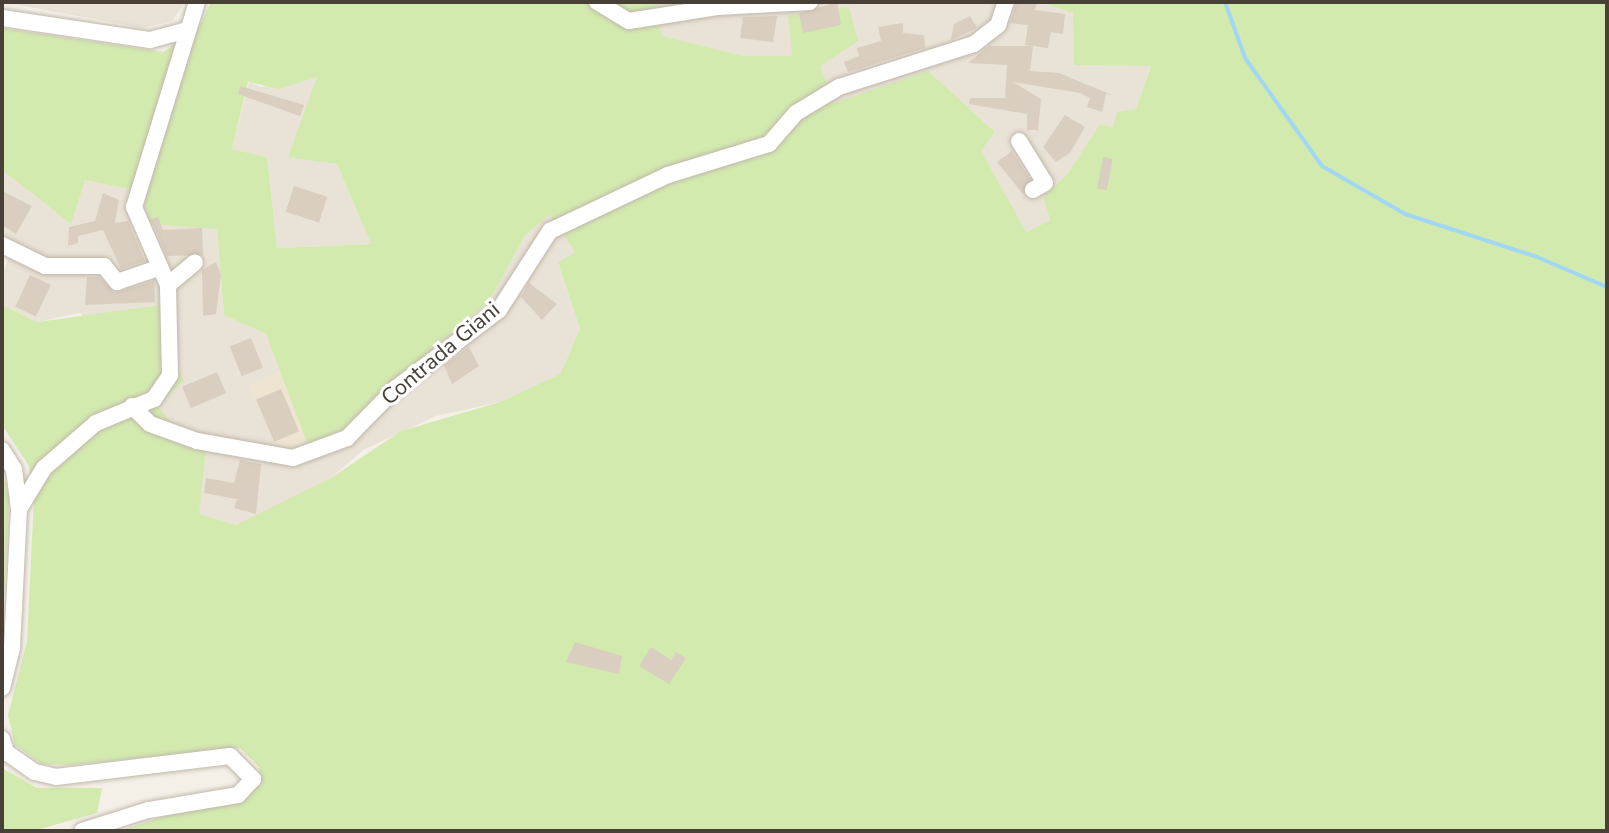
<!DOCTYPE html>
<html>
<head>
<meta charset="utf-8">
<style>
	body { margin:0 }
	#map { position:relative; width:1609px; height:833px; overflow:hidden; background:#f4f0e8; font-family:"Nunito Sans",sans-serif }
	div>[style] { position:absolute }
	.residential>* { inset:0; background:#e9e2d6 }
	.education>* { inset:0; background:#eee4d1; transform-origin:0 0 }
	.green>* { inset:0; background:#d3eaaf }
	.stream>* { height:4px; margin:-2px; padding:0 2px; transform-origin:2px; border-radius:2px; background:#a2d7f3 }
	.building>* { inset:0; background:#dacec0; transform-origin:0 0 }
	.roads { filter:drop-shadow(0 0 2px #c0b7aa) drop-shadow(0 0 2px #c0b7aa) }
	.minor>* { height:16px; margin:-8px; padding:0 8px; transform-origin:8px; border-radius:8px; background:#fff }
	span { translate:-50% -50%; white-space:nowrap; text-align:center; line-height:1.15; -webkit-text-stroke:6px #fff; paint-order:stroke }
	.street-label { font-size:22px; color:#484036 }
	.frame { position:absolute; inset:0; border:4px solid #484036; pointer-events:none }
</style>
</head>
<body>
<div id="map">
	<div class="residential">
		<div style="clip-path:polygon(2px 2px,185px 2px,172px 21px,143px 28px)"></div>
		<div style="clip-path:polygon(659px 2px,1041px 2px,1073px 13px,1151px 65px,1136px 110px,1113px 128px,1100px 125px,1068px 173px,1043px 197px,1050px 220px,1025px 232px,981px 151px,995px 132px,928px 72px,834px 104px,788px 15px,793px 56px,743px 56px,661px 36px,654px 11px)"></div>
		<div style="clip-path:polygon(318px 77px,337px 164px,371px 244px,277px 248px,267px 157px,232px 149px,249px 82px,261px 87px)"></div>
		<div style="clip-path:polygon(2px 170px,70px 223px,85px 180px,143px 192px,151px 224px,217px 228px,224px 315px,266px 334px,310px 448px,398px 392px,432px 348px,488px 303px,526px 234px,551px 214px,575px 252px,558px 264px,580px 329px,560px 374px,500px 402px,436px 416px,363px 450px,331px 478px,268px 514px,236px 525px,198px 515px,207px 440px,177px 431px,80px 313px,37px 322px,2px 305px,2px 275px,12px 249px,2px 241px)"></div>
	</div>
	<div class="education">
		<div style="left:280px;top:371px;width:75px;height:34px;rotate:67deg"></div>
	</div>
	<div class="green">
		<div style="clip-path:polygon(evenodd,211px 2px,659px 2px,654px 11px,662px 36px,743px 56px,792px 56px,788px 15px,849px 7px,858px 41px,820px 66px,834px 103px,928px 71px,995px 132px,981px 151px,1026px 232px,1050px 220px,1043px 197px,1068px 173px,1100px 124px,1113px 127px,1117px 112px,1136px 109px,1151px 66px,1074px 65px,1073px 13px,1041px 2px,1607px 2px,1607px 831px,118px 831px,197px 806px,260px 776px,259px 767px,240px 748px,70px 765px,42px 764px,15px 745px,8px 715px,27px 641px,34px 498px,29px 466px,2px 425px,2px 305px,37px 322px,161px 305px,164px 347px,184px 381px,157px 405px,177px 431px,207px 440px,199px 514px,236px 525px,331px 478px,401px 431px,500px 402px,560px 374px,580px 329px,558px 263px,575px 252px,550px 215px,526px 234px,488px 303px,432px 348px,370px 422px,309px 448px,266px 334px,224px 315px,217px 229px,150px 224px,143px 192px,85px 180px,71px 224px,2px 170px,2px 28px,163px 52px,198px 29px,211px 2px,317px 77px,288px 157px,337px 164px,371px 244px,277px 248px,267px 157px,232px 149px,248px 82px,279px 89px,317px 77px)"></div>
		<div style="clip-path:polygon(2px 469px,9px 498px,2px 637px)"></div>
		<div style="clip-path:polygon(2px 768px,37px 788px,102px 788px,97px 813px,33px 831px,2px 831px)"></div>
	</div>
	<div class="stream">
		<div style="left:1225px;top:2px;width:59px;rotate:70.3deg"></div>
		<div style="left:1245px;top:58px;width:133px;rotate:54.5deg"></div>
		<div style="left:1322px;top:166px;width:96px;rotate:30deg"></div>
		<div style="left:1405px;top:214px;width:139px;rotate:18deg"></div>
		<div style="left:1537px;top:257px;width:76px;rotate:23.2deg"></div>
	</div>
	<div class="building">
		<div style="clip-path:polygon(837px 2px,841px 25px,803px 33px,799px 14px)"></div>
		<div style="clip-path:polygon(1017px 2px,1037px 2px,1035px 10px,1065px 14px,1063px 34px,1051px 32px,1048px 48px,1025px 45px,1028px 25px,1010px 23px)"></div>
		<div style="clip-path:polygon(777px 16px,773px 42px,740px 38px,743px 17px)"></div>
		<div style="clip-path:polygon(970px 16px,977px 28px,951px 40px,954px 24px)"></div>
		<div style="clip-path:polygon(903px 23px,903px 33px,924px 35px,925px 48px,848px 72px,844px 62px,859px 56px,857px 48px,881px 41px,878px 27px)"></div>
		<div style="clip-path:polygon(989px 46px,1033px 46px,1030px 71px,1059px 73px,1112px 95px,1106px 94px,1102px 112px,1087px 107px,1090px 98px,1080px 93px,1013px 82px,1041px 99px,1038px 130px,1027px 130px,1027px 114px,969px 104px,970px 98px,1005px 98px,1007px 65px,968px 63px)"></div>
		<div style="clip-path:polygon(240px 86px,304px 105px,300px 116px,238px 94px)"></div>
		<div style="clip-path:polygon(1065px 115px,1085px 127px,1070px 153px,1056px 162px,1043px 147px)"></div>
		<div style="clip-path:polygon(1012px 151px,1030px 179px,1023px 194px,997px 162px)"></div>
		<div style="left:1103px;top:157px;width:10px;height:32px;rotate:11deg"></div>
		<div style="left:294px;top:186px;width:35px;height:27px;rotate:18deg"></div>
		<div style="clip-path:polygon(2px 191px,32px 206px,16px 234px,2px 225px)"></div>
		<div style="clip-path:polygon(103px 193px,119px 200px,115px 223px,128px 221px,145px 261px,121px 269px,103px 230px,78px 236px,78px 243px,68px 246px,69px 227px,95px 221px)"></div>
		<div style="clip-path:polygon(158px 217px,163px 230px,202px 228px,203px 255px,167px 256px,151px 219px)"></div>
		<div style="clip-path:polygon(216px 262px,221px 274px,216px 314px,203px 316px,202px 270px)"></div>
		<div style="left:30px;top:275px;width:23px;height:35px;rotate:25deg"></div>
		<div style="clip-path:polygon(87px 277px,99px 277px,115px 293px,154px 281px,155px 302px,85px 305px)"></div>
		<div style="clip-path:polygon(529px 283px,557px 304px,542px 320px,521px 297px)"></div>
		<div style="left:251px;top:338px;width:32px;height:23px;rotate:68deg"></div>
		<div style="clip-path:polygon(469px 347px,479px 366px,452px 384px,444px 365px)"></div>
		<div style="left:217px;top:372px;width:23px;height:38px;rotate:67deg"></div>
		<div style="left:281px;top:389px;width:46px;height:27px;rotate:67deg"></div>
		<div style="clip-path:polygon(240px 460px,261px 464px,256px 514px,234px 508px,237px 499px,204px 493px,206px 478px,234px 483px)"></div>
		<div style="clip-path:polygon(575px 642px,622px 656px,619px 674px,566px 662px)"></div>
		<div style="clip-path:polygon(651px 647px,671px 660px,676px 652px,686px 658px,669px 684px,639px 666px)"></div>
	</div>
	<div class="roads">
		<div class="minor">
			<div style="left:597px;top:2px;width:37px;rotate:31deg"></div>
			<div style="left:629px;top:21px;width:89px;rotate:-9deg"></div>
			<div style="left:717px;top:7px;width:93px;rotate:-3.1deg"></div>
			<div style="left:2px;top:18px;width:150px;rotate:8.5deg"></div>
			<div style="left:150px;top:40px;width:35px;rotate:-15deg"></div>
			<div style="left:1019px;top:141px;width:49px;rotate:58.2deg"></div>
			<div style="left:1045px;top:183px;width:14px;rotate:150deg"></div>
			<div style="left:2px;top:245px;width:48px;rotate:26deg"></div>
			<div style="left:45px;top:266px;width:59px"></div>
			<div style="left:104px;top:266px;width:21px;rotate:51deg"></div>
			<div style="left:117px;top:282px;width:43px;rotate:-18.9deg"></div>
			<div style="left:168px;top:285px;width:35px;rotate:-40deg"></div>
			<div style="left:132px;top:406px;width:25px;rotate:45deg"></div>
			<div style="left:150px;top:424px;width:50px;rotate:19.9deg"></div>
			<div style="left:197px;top:441px;width:97px;rotate:10deg"></div>
			<div style="left:293px;top:458px;width:58px;rotate:-20.3deg"></div>
			<div style="left:347px;top:438px;width:70px;rotate:-45.6deg"></div>
			<div style="left:396px;top:388px;width:129px;rotate:-37.1deg"></div>
			<div style="left:499px;top:310px;width:94px;rotate:-57.2deg"></div>
			<div style="left:550px;top:231px;width:131px;rotate:-25.4deg"></div>
			<div style="left:668px;top:175px;width:106px;rotate:-17.1deg"></div>
			<div style="left:769px;top:144px;width:41px;rotate:-48.9deg"></div>
			<div style="left:796px;top:113px;width:50px;rotate:-31.2deg"></div>
			<div style="left:839px;top:87px;width:142px;rotate:-17.7deg"></div>
			<div style="left:974px;top:44px;width:31px;rotate:-38deg"></div>
			<div style="left:998px;top:25px;width:24px;rotate:-71deg"></div>
			<div style="left:2px;top:450px;width:22px;rotate:58deg"></div>
			<div style="left:14px;top:469px;width:40px;rotate:82.9deg"></div>
			<div style="left:19px;top:509px;width:139px;rotate:92.9deg"></div>
			<div style="left:12px;top:648px;width:41px;rotate:104deg"></div>
			<div style="left:19px;top:509px;width:48px;rotate:-58.6deg"></div>
			<div style="left:44px;top:468px;width:69px;rotate:-40.9deg"></div>
			<div style="left:96px;top:423px;width:63px;rotate:-22.5deg"></div>
			<div style="left:154px;top:399px;width:29px;rotate:-56deg"></div>
			<div style="left:170px;top:375px;width:90px;rotate:-91.3deg"></div>
			<div style="left:168px;top:285px;width:85px;rotate:-113.6deg"></div>
			<div style="left:134px;top:207px;width:214px;rotate:-72.9deg"></div>
			<div style="left:2px;top:739px;width:14px;rotate:73deg"></div>
			<div style="left:6px;top:752px;width:35px;rotate:35deg"></div>
			<div style="left:35px;top:772px;width:22px;rotate:13deg"></div>
			<div style="left:56px;top:777px;width:175px;rotate:-6.9deg"></div>
			<div style="left:230px;top:756px;width:33px;rotate:45deg"></div>
			<div style="left:253px;top:779px;width:22px;rotate:133deg"></div>
			<div style="left:238px;top:795px;width:91px;rotate:170.5deg"></div>
			<div style="left:148px;top:810px;width:69px;rotate:162.3deg"></div>
		</div>
	</div>
	<div class="street-label">
		<span style="left:441px;top:354px;rotate:-40deg">Contrada Giani</span>
	</div>
	<div class="frame"></div>
</div>
</body>
</html>
